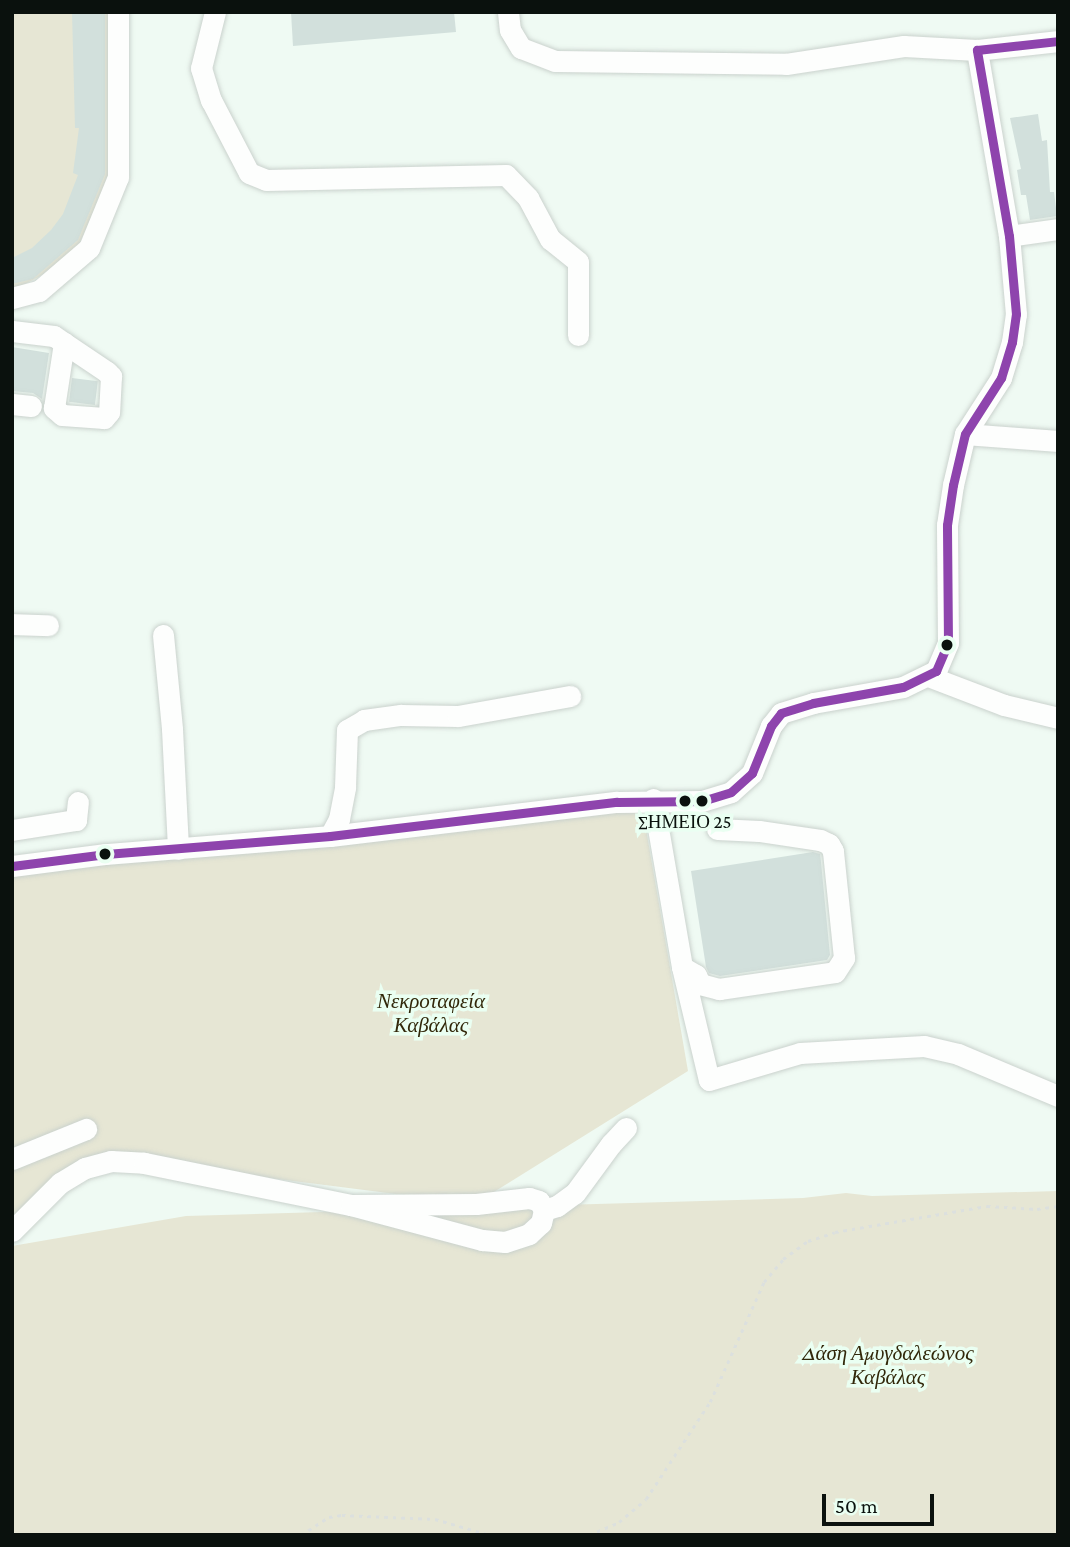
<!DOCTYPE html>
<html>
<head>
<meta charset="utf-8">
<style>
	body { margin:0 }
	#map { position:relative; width:1070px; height:1547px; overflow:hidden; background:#effaf3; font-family:"Crimson Pro",serif }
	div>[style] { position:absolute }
	.green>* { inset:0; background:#e6e6d4 }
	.building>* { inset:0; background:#d2e0dc; transform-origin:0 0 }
	.path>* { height:2.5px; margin-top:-1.25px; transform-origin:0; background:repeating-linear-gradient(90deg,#dce0de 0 3.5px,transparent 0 8.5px) }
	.roads { filter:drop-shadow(0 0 2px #cad2cd) drop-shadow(0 0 2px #cad2cd) }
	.minor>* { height:21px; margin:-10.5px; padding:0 10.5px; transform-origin:10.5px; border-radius:10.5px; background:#fdfefd }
	.bus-1>* { height:9px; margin:-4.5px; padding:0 4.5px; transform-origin:4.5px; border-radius:4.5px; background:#8e44ad }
	.dots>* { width:19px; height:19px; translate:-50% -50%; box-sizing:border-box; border:4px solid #eafff2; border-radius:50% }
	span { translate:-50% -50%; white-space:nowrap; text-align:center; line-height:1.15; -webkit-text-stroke:7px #eafff2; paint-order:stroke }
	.bus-label { font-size:19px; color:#0a110d }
	.park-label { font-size:21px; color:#32280a; font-style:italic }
	.frame { position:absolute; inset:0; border:14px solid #0a110d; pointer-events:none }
	.scale { position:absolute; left:822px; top:1494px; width:112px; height:32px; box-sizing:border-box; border:4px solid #0a110d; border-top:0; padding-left:9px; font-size:21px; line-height:24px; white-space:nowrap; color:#0a110d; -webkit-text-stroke:5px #eafff2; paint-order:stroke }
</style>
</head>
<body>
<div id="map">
	<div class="green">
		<div style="clip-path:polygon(12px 12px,111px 12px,110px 175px,78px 247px,59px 266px,12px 291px)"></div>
		<div style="clip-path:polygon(642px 806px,688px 1071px,489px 1195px,451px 1201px,105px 1157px,12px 1229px,12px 871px)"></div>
		<div style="clip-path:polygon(1058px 1191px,1058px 1535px,12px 1535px,12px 1246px,186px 1216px,803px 1198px,846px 1193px,872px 1196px)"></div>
	</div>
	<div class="building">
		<div style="clip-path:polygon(72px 12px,105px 12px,105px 174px,78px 240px,33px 279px,12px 284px,12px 258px,32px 248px,51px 230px,63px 214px,78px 175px,73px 173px,79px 128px,75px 128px)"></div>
		<div style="clip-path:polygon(291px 12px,454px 12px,456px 32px,293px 46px)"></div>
		<div style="clip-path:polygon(1038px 114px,1042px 141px,1047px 140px,1050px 192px,1054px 192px,1057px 216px,1030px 220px,1026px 195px,1021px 195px,1017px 170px,1021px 169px,1010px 118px)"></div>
		<div style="clip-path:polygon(12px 347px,49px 353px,42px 399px,33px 393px,12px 391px)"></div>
		<div style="left:72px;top:378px;width:26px;height:24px;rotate:7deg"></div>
		<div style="clip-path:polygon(813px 852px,820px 854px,821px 862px,830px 955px,827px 960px,720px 976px,709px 973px,706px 967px,691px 871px)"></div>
	</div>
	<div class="path">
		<div style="left:301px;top:1535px;width:33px;rotate:-33deg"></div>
		<div style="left:329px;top:1517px;width:13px;rotate:-9deg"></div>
		<div style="left:342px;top:1515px;width:93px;rotate:2.5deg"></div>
		<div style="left:435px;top:1519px;width:57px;rotate:16.2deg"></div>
		<div style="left:589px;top:1535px;width:33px;rotate:-23deg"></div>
		<div style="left:619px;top:1522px;width:35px;rotate:-40deg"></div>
		<div style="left:646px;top:1499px;width:116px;rotate:-56.6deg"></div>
		<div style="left:710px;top:1402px;width:132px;rotate:-65.8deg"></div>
		<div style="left:764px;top:1282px;width:30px;rotate:-50deg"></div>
		<div style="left:783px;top:1259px;width:31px;rotate:-36deg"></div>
		<div style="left:808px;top:1241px;width:28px;rotate:-18deg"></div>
		<div style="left:835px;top:1232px;width:154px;rotate:-9.7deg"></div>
		<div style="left:987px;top:1206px;width:50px;rotate:3.4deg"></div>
		<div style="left:1037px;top:1209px;width:21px;rotate:-8deg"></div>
	</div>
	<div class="roads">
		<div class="minor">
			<div style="left:215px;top:12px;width:58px;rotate:104deg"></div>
			<div style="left:201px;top:68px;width:34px;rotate:73deg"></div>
			<div style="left:211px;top:100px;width:82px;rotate:62.5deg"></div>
			<div style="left:249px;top:173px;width:18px;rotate:22deg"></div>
			<div style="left:266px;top:180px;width:240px;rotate:-1.2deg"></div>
			<div style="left:506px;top:175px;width:32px;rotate:46deg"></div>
			<div style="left:528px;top:198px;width:47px;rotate:61.8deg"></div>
			<div style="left:550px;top:239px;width:36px;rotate:39deg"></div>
			<div style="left:578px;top:262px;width:73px;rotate:90deg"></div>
			<div style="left:508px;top:12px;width:18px;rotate:84deg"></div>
			<div style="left:510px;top:30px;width:21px;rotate:59deg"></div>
			<div style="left:521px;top:48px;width:36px;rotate:21deg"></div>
			<div style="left:555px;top:61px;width:231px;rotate:0.7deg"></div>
			<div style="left:786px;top:64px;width:119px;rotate:-8.7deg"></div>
			<div style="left:904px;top:46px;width:73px;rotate:3.1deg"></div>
			<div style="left:1009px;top:236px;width:49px;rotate:-8.1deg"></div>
			<div style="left:12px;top:298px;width:28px;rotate:-15deg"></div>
			<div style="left:39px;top:291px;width:66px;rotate:-40.7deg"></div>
			<div style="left:89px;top:248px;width:77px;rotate:-67.8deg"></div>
			<div style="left:118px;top:177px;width:165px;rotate:-90deg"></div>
			<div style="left:12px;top:331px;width:42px;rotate:6.8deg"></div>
			<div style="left:54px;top:336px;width:12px;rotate:35deg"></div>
			<div style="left:64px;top:343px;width:52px;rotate:34deg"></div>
			<div style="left:107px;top:372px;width:6px;rotate:45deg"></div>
			<div style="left:111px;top:376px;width:36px;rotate:93deg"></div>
			<div style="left:109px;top:412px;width:8px;rotate:130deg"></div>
			<div style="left:104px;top:418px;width:42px;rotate:-175.9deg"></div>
			<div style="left:62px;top:415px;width:11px;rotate:-139deg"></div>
			<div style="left:54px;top:408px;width:66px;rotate:-81.3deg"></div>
			<div style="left:12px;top:404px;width:19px;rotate:6deg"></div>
			<div style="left:965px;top:434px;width:93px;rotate:4.3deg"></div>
			<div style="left:12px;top:624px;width:36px;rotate:2deg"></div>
			<div style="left:163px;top:635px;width:94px;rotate:84.5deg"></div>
			<div style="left:172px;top:729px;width:120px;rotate:87.1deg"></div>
			<div style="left:928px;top:676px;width:81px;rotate:20.9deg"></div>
			<div style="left:1004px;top:705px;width:56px;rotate:13.5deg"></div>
			<div style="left:653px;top:799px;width:170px;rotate:80.2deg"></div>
			<div style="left:682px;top:967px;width:116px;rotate:76.6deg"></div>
			<div style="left:709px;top:1080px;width:95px;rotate:-16.5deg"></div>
			<div style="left:800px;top:1053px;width:124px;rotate:-3.2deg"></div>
			<div style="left:924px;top:1046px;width:35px;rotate:13deg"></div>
			<div style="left:958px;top:1054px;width:108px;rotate:22.8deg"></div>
			<div style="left:12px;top:830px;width:65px;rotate:-8.9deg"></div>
			<div style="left:76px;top:820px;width:18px;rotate:-84deg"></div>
			<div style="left:330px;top:836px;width:19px;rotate:-62deg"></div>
			<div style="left:339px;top:819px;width:33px;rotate:-79deg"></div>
			<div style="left:345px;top:787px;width:57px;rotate:-88deg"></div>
			<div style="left:347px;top:730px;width:20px;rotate:-30deg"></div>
			<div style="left:364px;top:720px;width:37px;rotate:-8deg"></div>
			<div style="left:401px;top:715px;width:57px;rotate:1deg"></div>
			<div style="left:458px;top:716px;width:114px;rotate:-10.1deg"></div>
			<div style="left:12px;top:866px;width:95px;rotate:-7.3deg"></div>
			<div style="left:106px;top:854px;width:225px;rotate:-4.6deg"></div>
			<div style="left:330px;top:836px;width:289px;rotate:-6.8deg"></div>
			<div style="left:617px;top:802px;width:85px;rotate:-0.7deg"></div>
			<div style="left:702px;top:801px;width:30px;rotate:-17deg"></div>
			<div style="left:731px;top:792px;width:28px;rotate:-42deg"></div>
			<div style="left:752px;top:773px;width:51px;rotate:-68deg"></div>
			<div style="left:771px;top:726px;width:16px;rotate:-52deg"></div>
			<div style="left:781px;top:713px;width:34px;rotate:-17deg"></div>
			<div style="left:813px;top:703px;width:91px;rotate:-10.1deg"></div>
			<div style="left:903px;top:687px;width:37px;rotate:-26deg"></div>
			<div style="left:936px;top:671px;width:30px;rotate:-67deg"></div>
			<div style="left:948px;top:643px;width:118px;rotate:-90.5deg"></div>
			<div style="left:947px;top:525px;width:40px;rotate:-81.5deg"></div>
			<div style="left:953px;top:485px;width:52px;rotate:-76.8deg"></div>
			<div style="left:965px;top:434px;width:67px;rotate:-57.3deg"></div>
			<div style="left:1001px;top:378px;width:38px;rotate:-73deg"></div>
			<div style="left:1012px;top:342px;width:28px;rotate:-82deg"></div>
			<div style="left:1016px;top:314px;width:78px;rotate:-95.1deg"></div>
			<div style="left:1009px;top:236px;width:189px;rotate:-99.8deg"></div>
			<div style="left:977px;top:50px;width:81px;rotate:-6.3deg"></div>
			<div style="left:682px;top:967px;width:16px;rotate:30deg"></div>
			<div style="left:696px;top:975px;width:10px;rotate:66deg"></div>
			<div style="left:700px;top:984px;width:20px;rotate:15deg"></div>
			<div style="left:719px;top:989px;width:117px;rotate:-8.3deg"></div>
			<div style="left:835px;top:972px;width:17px;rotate:-57deg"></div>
			<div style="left:844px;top:958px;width:108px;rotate:-95.9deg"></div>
			<div style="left:833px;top:851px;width:8px;rotate:-120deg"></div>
			<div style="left:829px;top:844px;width:10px;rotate:-156deg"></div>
			<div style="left:820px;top:840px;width:62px;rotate:-171.6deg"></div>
			<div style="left:759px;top:831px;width:42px;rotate:-177.3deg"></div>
			<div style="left:12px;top:1159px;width:80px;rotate:-22.1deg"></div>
			<div style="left:544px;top:1210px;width:14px;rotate:-17deg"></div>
			<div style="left:557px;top:1206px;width:22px;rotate:-36deg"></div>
			<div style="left:575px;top:1193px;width:61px;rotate:-53.7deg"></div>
			<div style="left:611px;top:1144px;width:22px;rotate:-47deg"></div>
			<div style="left:12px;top:1231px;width:68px;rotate:-45deg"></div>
			<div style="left:60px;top:1183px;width:29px;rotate:-31deg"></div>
			<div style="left:85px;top:1168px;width:27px;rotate:-15deg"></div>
			<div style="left:111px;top:1161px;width:33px;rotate:3deg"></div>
			<div style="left:144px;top:1163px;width:211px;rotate:11.5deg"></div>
			<div style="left:351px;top:1205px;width:136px;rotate:15deg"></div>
			<div style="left:482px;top:1240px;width:23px;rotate:5deg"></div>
			<div style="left:505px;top:1242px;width:25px;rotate:-18deg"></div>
			<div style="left:529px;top:1234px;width:16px;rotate:-43deg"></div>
			<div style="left:541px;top:1223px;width:13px;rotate:-77deg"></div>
			<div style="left:544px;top:1210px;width:10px;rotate:-119deg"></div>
			<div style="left:539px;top:1201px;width:10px;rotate:-163deg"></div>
			<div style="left:529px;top:1198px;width:53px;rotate:173.5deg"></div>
			<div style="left:476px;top:1204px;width:125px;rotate:179.5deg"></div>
		</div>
	</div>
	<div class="bus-1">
		<div style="left:12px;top:866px;width:95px;rotate:-7.3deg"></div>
		<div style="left:106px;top:854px;width:225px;rotate:-4.6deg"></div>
		<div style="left:330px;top:836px;width:289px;rotate:-6.8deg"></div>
		<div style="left:617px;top:802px;width:85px;rotate:-0.7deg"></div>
		<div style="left:702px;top:801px;width:30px;rotate:-17deg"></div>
		<div style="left:731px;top:792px;width:28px;rotate:-42deg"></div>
		<div style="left:752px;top:773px;width:51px;rotate:-68deg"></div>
		<div style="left:771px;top:726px;width:16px;rotate:-52deg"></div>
		<div style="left:781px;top:713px;width:34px;rotate:-17deg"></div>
		<div style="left:813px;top:703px;width:91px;rotate:-10.1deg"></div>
		<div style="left:903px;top:687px;width:37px;rotate:-26deg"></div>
		<div style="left:936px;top:671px;width:30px;rotate:-67deg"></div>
		<div style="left:948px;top:643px;width:118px;rotate:-90.5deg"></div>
		<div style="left:947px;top:525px;width:40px;rotate:-81.5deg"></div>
		<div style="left:953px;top:485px;width:52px;rotate:-76.8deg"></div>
		<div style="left:965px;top:434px;width:67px;rotate:-57.3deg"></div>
		<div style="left:1001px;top:378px;width:38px;rotate:-73deg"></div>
		<div style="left:1012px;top:342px;width:28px;rotate:-82deg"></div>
		<div style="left:1016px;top:314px;width:78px;rotate:-95.1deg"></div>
		<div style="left:1009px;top:236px;width:189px;rotate:-99.8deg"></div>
		<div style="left:977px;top:50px;width:81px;rotate:-6.3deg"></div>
	</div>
	<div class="dots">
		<div style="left:947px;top:645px;background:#0a110d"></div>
		<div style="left:685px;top:801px;background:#0a110d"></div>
		<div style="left:702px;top:801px;background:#0a110d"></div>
		<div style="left:105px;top:854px;background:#0a110d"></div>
	</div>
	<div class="bus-label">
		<span style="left:685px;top:822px">ΣΗΜΕΙΟ 25</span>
	</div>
	<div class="park-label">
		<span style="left:431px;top:1013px">Νεκροταφεία<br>Καβάλας</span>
		<span style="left:888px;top:1365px">Δάση Αμυγδαλεώνος<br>Καβάλας</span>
	</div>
	<div class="frame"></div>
	<div class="scale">50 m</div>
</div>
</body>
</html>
